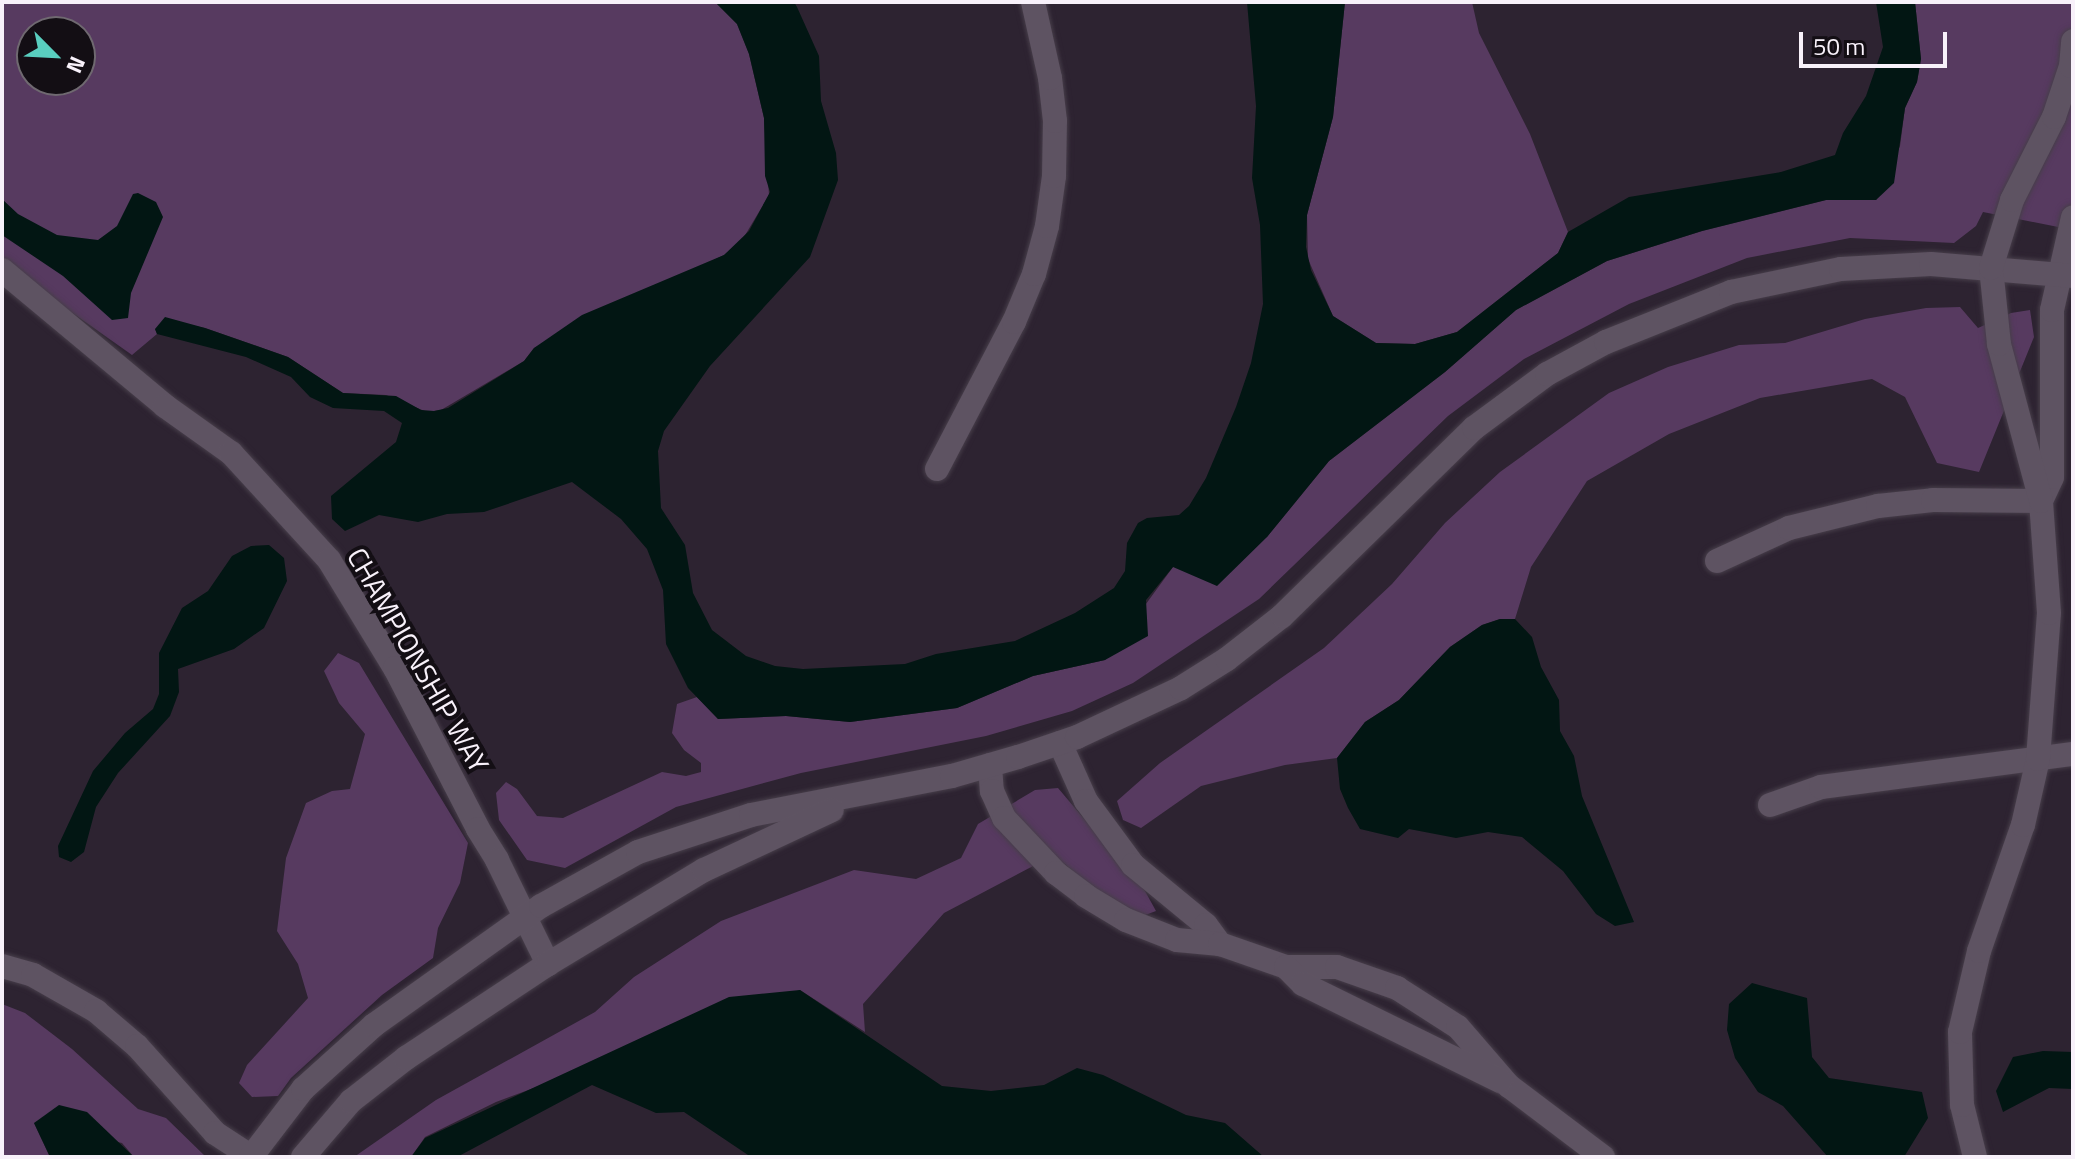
<!DOCTYPE html>
<html>
<head>
<meta charset="utf-8">
<style>
	body { margin:0 }
	#map { position:relative; width:2075px; height:1159px; overflow:hidden; background:#2d2331; font-family:"Titillium Web",sans-serif }
	div>[style] { position:absolute }
	.green>* { inset:0; background:#573a60 }
	.water>* { inset:0; background:#021613 }
	.roads { filter:drop-shadow(0 0 2px #473e4a) drop-shadow(0 0 2px #473e4a) }
	.minor>* { height:24px; margin:-12px; padding:0 12px; transform-origin:12px; border-radius:12px; background:#5e5362 }
	span { translate:-50% -50%; white-space:nowrap; text-align:center; line-height:1.15; -webkit-text-stroke:8px #130e14; paint-order:stroke }
	.street-label { font-size:28px; color:#f8f1fa }
	.frame { position:absolute; inset:0; border:4px solid #f8f1fa; pointer-events:none }
	.north { position:absolute; left:16px; top:16px; width:80px; height:80px; box-sizing:border-box; background:#130e14; border:2px solid #6f6970; border-radius:50%; rotate:114deg; font-size:22px; font-weight:700; line-height:32px; text-align:center; color:#f8f1fa }
	.north::after { content:''; display:block; margin:auto; width:28px; height:36px; background:#59cebf; clip-path:polygon(50% 0,100% 100%,50% 72%,0 100%) }
	.scale { position:absolute; left:1799px; top:32px; width:148px; height:36px; box-sizing:border-box; border:4px solid #f8f1fa; border-top:0; padding-left:10px; font-size:24px; line-height:28px; white-space:nowrap; color:#f8f1fa; -webkit-text-stroke:6px #130e14; paint-order:stroke }
</style>
</head>
<body>
<div id="map">
	<div class="green">
		<div style="clip-path:polygon(evenodd,2px 2px,715px 2px,737px 24px,749px 54px,764px 118px,769px 195px,741px 242px,724px 255px,534px 348px,524px 361px,441px 410px,427px 412px,386px 395px,343px 393px,288px 357px,205px 328px,180px 323px,155px 329px,157px 334px,132px 355px,2px 263px,2px 2px,32px 32px,80px 32px,80px 80px,32px 80px,32px 32px)"></div>
		<div style="clip-path:polygon(1345px 2px,1472px 2px,1479px 33px,1530px 134px,1568px 232px,1558px 253px,1457px 332px,1415px 344px,1376px 343px,1333px 316px,1308px 259px,1307px 215px,1333px 117px)"></div>
		<div style="clip-path:polygon(1915px 2px,2073px 2px,2073px 230px,1983px 212px,1976px 226px,1954px 243px,1850px 238px,1747px 258px,1629px 304px,1524px 359px,1448px 416px,1259px 599px,1133px 683px,1072px 711px,986px 736px,801px 773px,676px 807px,565px 868px,527px 860px,499px 820px,496px 793px,506px 782px,517px 789px,537px 816px,563px 818px,662px 772px,686px 776px,701px 772px,701px 763px,684px 750px,672px 733px,677px 704px,697px 697px,718px 719px,786px 716px,850px 722px,957px 708px,1033px 676px,1105px 660px,1173px 567px,1267px 537px,1329px 461px,1445px 372px,1516px 310px,1607px 261px,1702px 231px,1826px 200px,1876px 200px,1900px 146px,1905px 108px,1917px 82px,1921px 59px)"></div>
		<div style="clip-path:polygon(1960px 307px,1978px 328px,2011px 313px,2030px 310px,2034px 337px,1979px 472px,1937px 463px,1905px 397px,1872px 379px,1760px 398px,1669px 434px,1587px 481px,1531px 567px,1515px 619px,1500px 619px,1482px 625px,1450px 647px,1399px 700px,1365px 722px,1337px 758px,1285px 765px,1201px 786px,1141px 828px,1123px 820px,1117px 801px,1160px 763px,1324px 648px,1392px 584px,1445px 523px,1500px 472px,1609px 393px,1668px 367px,1739px 345px,1785px 343px,1865px 319px,1926px 308px)"></div>
		<div style="clip-path:polygon(338px 653px,359px 663px,468px 843px,460px 883px,438px 928px,433px 958px,382px 995px,291px 1078px,278px 1096px,252px 1097px,239px 1083px,247px 1065px,308px 998px,298px 964px,277px 931px,286px 858px,306px 803px,332px 791px,350px 789px,365px 734px,339px 703px,324px 671px)"></div>
		<div style="clip-path:polygon(1058px 788px,1145px 891px,1156px 911px,1140px 917px,1104px 897px,1054px 855px,944px 913px,863px 1004px,865px 1032px,800px 990px,496px 1102px,425px 1137px,411px 1157px,354px 1157px,436px 1100px,595px 1012px,634px 977px,721px 921px,854px 870px,916px 879px,961px 858px,978px 824px,1035px 790px)"></div>
		<div style="clip-path:polygon(2px 1004px,25px 1013px,72px 1049px,138px 1109px,166px 1118px,206px 1157px,134px 1157px,122px 1143px,34px 1123px,50px 1157px,2px 1157px)"></div>
	</div>
	<div class="water">
		<div style="clip-path:polygon(715px 2px,794px 2px,797px 7px,819px 56px,821px 101px,836px 153px,838px 180px,810px 257px,710px 366px,664px 431px,658px 451px,661px 508px,685px 545px,693px 593px,712px 630px,746px 656px,775px 666px,803px 669px,905px 664px,936px 654px,1015px 641px,1075px 613px,1114px 588px,1125px 571px,1127px 543px,1138px 523px,1147px 518px,1179px 515px,1189px 506px,1206px 478px,1236px 407px,1251px 363px,1263px 304px,1260px 225px,1252px 178px,1256px 106px,1247px 2px,1345px 2px,1333px 117px,1307px 215px,1306px 247px,1311px 270px,1333px 316px,1376px 343px,1415px 344px,1457px 332px,1558px 253px,1568px 232px,1629px 197px,1781px 172px,1835px 155px,1843px 133px,1866px 96px,1883px 47px,1876px 2px,1915px 2px,1921px 59px,1917px 82px,1905px 108px,1894px 183px,1876px 200px,1826px 200px,1702px 231px,1607px 261px,1516px 310px,1445px 372px,1329px 461px,1267px 537px,1217px 586px,1173px 567px,1146px 600px,1148px 636px,1105px 660px,1033px 676px,957px 708px,850px 722px,786px 716px,718px 719px,688px 688px,666px 644px,663px 590px,647px 549px,621px 519px,572px 482px,484px 512px,447px 514px,418px 522px,379px 515px,345px 531px,332px 519px,331px 496px,396px 442px,402px 423px,384px 411px,333px 408px,310px 397px,291px 377px,246px 357px,157px 334px,155px 329px,165px 317px,205px 328px,288px 357px,343px 393px,396px 396px,421px 410px,434px 411px,448px 408px,524px 361px,534px 348px,582px 315px,724px 255px,749px 231px,770px 192px,765px 176px,764px 118px,749px 54px,737px 24px)"></div>
		<div style="clip-path:polygon(138px 193px,156px 202px,163px 217px,131px 293px,128px 318px,112px 320px,63px 276px,2px 235px,2px 199px,18px 214px,57px 235px,98px 240px,117px 226px,133px 194px)"></div>
		<div style="clip-path:polygon(269px 545px,284px 558px,287px 581px,264px 628px,234px 649px,178px 669px,179px 692px,170px 716px,118px 773px,96px 807px,84px 852px,71px 862px,59px 857px,58px 846px,93px 771px,125px 733px,153px 709px,159px 694px,159px 653px,182px 608px,208px 591px,232px 556px,251px 546px)"></div>
		<div style="clip-path:polygon(1500px 619px,1515px 619px,1532px 637px,1541px 667px,1559px 700px,1560px 731px,1574px 756px,1582px 796px,1634px 922px,1615px 926px,1596px 914px,1563px 871px,1522px 837px,1488px 832px,1456px 838px,1409px 829px,1398px 838px,1360px 829px,1348px 808px,1340px 789px,1337px 758px,1365px 722px,1399px 700px,1450px 647px,1482px 625px)"></div>
		<div style="clip-path:polygon(1752px 983px,1807px 998px,1812px 1057px,1829px 1078px,1922px 1092px,1928px 1118px,1904px 1157px,1828px 1157px,1783px 1106px,1758px 1092px,1735px 1058px,1727px 1030px,1729px 1004px)"></div>
		<div style="clip-path:polygon(800px 990px,942px 1086px,991px 1091px,1044px 1085px,1077px 1068px,1103px 1075px,1186px 1115px,1225px 1123px,1264px 1157px,751px 1157px,684px 1112px,656px 1113px,592px 1085px,457px 1157px,411px 1157px,425px 1138px,729px 997px)"></div>
		<div style="clip-path:polygon(2043px 1051px,2073px 1052px,2073px 1089px,2049px 1088px,2003px 1112px,1996px 1091px,2013px 1057px)"></div>
		<div style="clip-path:polygon(59px 1105px,87px 1112px,134px 1157px,50px 1157px,34px 1123px)"></div>
	</div>
	<div class="roads">
		<div class="minor">
			<div style="left:2px;top:270px;width:212px;rotate:39.8deg"></div>
			<div style="left:165px;top:406px;width:81px;rotate:35.5deg"></div>
			<div style="left:231px;top:453px;width:145px;rotate:47.5deg"></div>
			<div style="left:329px;top:560px;width:127px;rotate:58.6deg"></div>
			<div style="left:395px;top:668px;width:181px;rotate:62.7deg"></div>
			<div style="left:478px;top:829px;width:36px;rotate:58deg"></div>
			<div style="left:497px;top:860px;width:116px;rotate:63.9deg"></div>
			<div style="left:937px;top:469px;width:166px;rotate:-62.4deg"></div>
			<div style="left:1014px;top:322px;width:52px;rotate:-67.4deg"></div>
			<div style="left:1034px;top:274px;width:50px;rotate:-74.8deg"></div>
			<div style="left:1047px;top:226px;width:50px;rotate:-82deg"></div>
			<div style="left:1054px;top:176px;width:55px;rotate:-89deg"></div>
			<div style="left:1055px;top:121px;width:43px;rotate:-96.6deg"></div>
			<div style="left:1050px;top:78px;width:78px;rotate:-102.6deg"></div>
			<div style="left:2041px;top:501px;width:26px;rotate:-65deg"></div>
			<div style="left:2052px;top:477px;width:167px;rotate:-90deg"></div>
			<div style="left:2052px;top:310px;width:95px;rotate:-77.3deg"></div>
			<div style="left:1717px;top:561px;width:79px;rotate:-24.6deg"></div>
			<div style="left:1789px;top:528px;width:92px;rotate:-13.9deg"></div>
			<div style="left:1878px;top:506px;width:55px;rotate:-6.2deg"></div>
			<div style="left:1933px;top:500px;width:108px;rotate:0.5deg"></div>
			<div style="left:1060px;top:743px;width:64px;rotate:65.9deg"></div>
			<div style="left:1086px;top:801px;width:79px;rotate:53.7deg"></div>
			<div style="left:1133px;top:865px;width:94px;rotate:39.4deg"></div>
			<div style="left:1206px;top:925px;width:24px;rotate:54deg"></div>
			<div style="left:990px;top:765px;width:26px;rotate:86deg"></div>
			<div style="left:992px;top:791px;width:30px;rotate:66deg"></div>
			<div style="left:1004px;top:818px;width:76px;rotate:46.6deg"></div>
			<div style="left:1056px;top:873px;width:38px;rotate:37deg"></div>
			<div style="left:1086px;top:896px;width:47px;rotate:31deg"></div>
			<div style="left:1126px;top:920px;width:55px;rotate:21.4deg"></div>
			<div style="left:1177px;top:940px;width:43px;rotate:5.3deg"></div>
			<div style="left:1220px;top:944px;width:70px;rotate:19.2deg"></div>
			<div style="left:1286px;top:967px;width:51px"></div>
			<div style="left:1337px;top:967px;width:64px;rotate:19.3deg"></div>
			<div style="left:1397px;top:988px;width:72px;rotate:32.6deg"></div>
			<div style="left:1458px;top:1027px;width:78px;rotate:49.2deg"></div>
			<div style="left:1509px;top:1086px;width:118px;rotate:37.1deg"></div>
			<div style="left:1770px;top:805px;width:54px;rotate:-19.4deg"></div>
			<div style="left:1821px;top:787px;width:254px;rotate:-7.5deg"></div>
			<div style="left:2px;top:966px;width:32px;rotate:16deg"></div>
			<div style="left:33px;top:975px;width:73px;rotate:29.7deg"></div>
			<div style="left:96px;top:1011px;width:54px;rotate:40.5deg"></div>
			<div style="left:137px;top:1046px;width:117px;rotate:48.1deg"></div>
			<div style="left:215px;top:1133px;width:44px;rotate:33deg"></div>
			<div style="left:1286px;top:967px;width:24px;rotate:45deg"></div>
			<div style="left:1303px;top:984px;width:220px;rotate:26.2deg"></div>
			<div style="left:251px;top:1157px;width:86px;rotate:-52.6deg"></div>
			<div style="left:303px;top:1089px;width:96px;rotate:-42deg"></div>
			<div style="left:374px;top:1025px;width:205px;rotate:-35.5deg"></div>
			<div style="left:541px;top:906px;width:111px;rotate:-29.1deg"></div>
			<div style="left:638px;top:852px;width:119px;rotate:-18.1deg"></div>
			<div style="left:751px;top:815px;width:205px;rotate:-11deg"></div>
			<div style="left:952px;top:776px;width:69px;rotate:-16.1deg"></div>
			<div style="left:1018px;top:757px;width:62px;rotate:-18.7deg"></div>
			<div style="left:1077px;top:737px;width:115px;rotate:-25.2deg"></div>
			<div style="left:1181px;top:688px;width:54px;rotate:-32.2deg"></div>
			<div style="left:1227px;top:659px;width:70px;rotate:-38deg"></div>
			<div style="left:1282px;top:616px;width:269px;rotate:-44.4deg"></div>
			<div style="left:1474px;top:428px;width:91px;rotate:-36.5deg"></div>
			<div style="left:1547px;top:374px;width:67px;rotate:-28.5deg"></div>
			<div style="left:1606px;top:342px;width:135px;rotate:-21.8deg"></div>
			<div style="left:1731px;top:292px;width:112px;rotate:-11.8deg"></div>
			<div style="left:1841px;top:269px;width:90px;rotate:-3.2deg"></div>
			<div style="left:1931px;top:264px;width:143px;rotate:4.8deg"></div>
			<div style="left:303px;top:1157px;width:74px;rotate:-49.4deg"></div>
			<div style="left:351px;top:1101px;width:70px;rotate:-38deg"></div>
			<div style="left:406px;top:1058px;width:170px;rotate:-33.5deg"></div>
			<div style="left:548px;top:964px;width:182px;rotate:-31.1deg"></div>
			<div style="left:704px;top:870px;width:141px;rotate:-25.1deg"></div>
			<div style="left:1975px;top:1157px;width:54px;rotate:-104deg"></div>
			<div style="left:1962px;top:1105px;width:73px;rotate:-91.6deg"></div>
			<div style="left:1960px;top:1032px;width:83px;rotate:-76.8deg"></div>
			<div style="left:1979px;top:951px;width:133px;rotate:-70.8deg"></div>
			<div style="left:2023px;top:825px;width:68px;rotate:-77.2deg"></div>
			<div style="left:2038px;top:759px;width:146px;rotate:-85.7deg"></div>
			<div style="left:2049px;top:613px;width:112px;rotate:-94.1deg"></div>
			<div style="left:2041px;top:501px;width:163px;rotate:-105deg"></div>
			<div style="left:1999px;top:344px;width:76px;rotate:-96deg"></div>
			<div style="left:1991px;top:268px;width:71px;rotate:-72.8deg"></div>
			<div style="left:2012px;top:200px;width:93px;rotate:-63.2deg"></div>
			<div style="left:2054px;top:117px;width:54px;rotate:-71.6deg"></div>
			<div style="left:2071px;top:66px;width:25px;rotate:-85deg"></div>
		</div>
	</div>
	<div class="street-label">
		<span style="left:418px;top:660px;rotate:60deg">CHAMPIONSHIP WAY</span>
	</div>
	<div class="frame"></div>
	<div class="north">N</div>
	<div class="scale">50 m</div>
</div>
</body>
</html>
